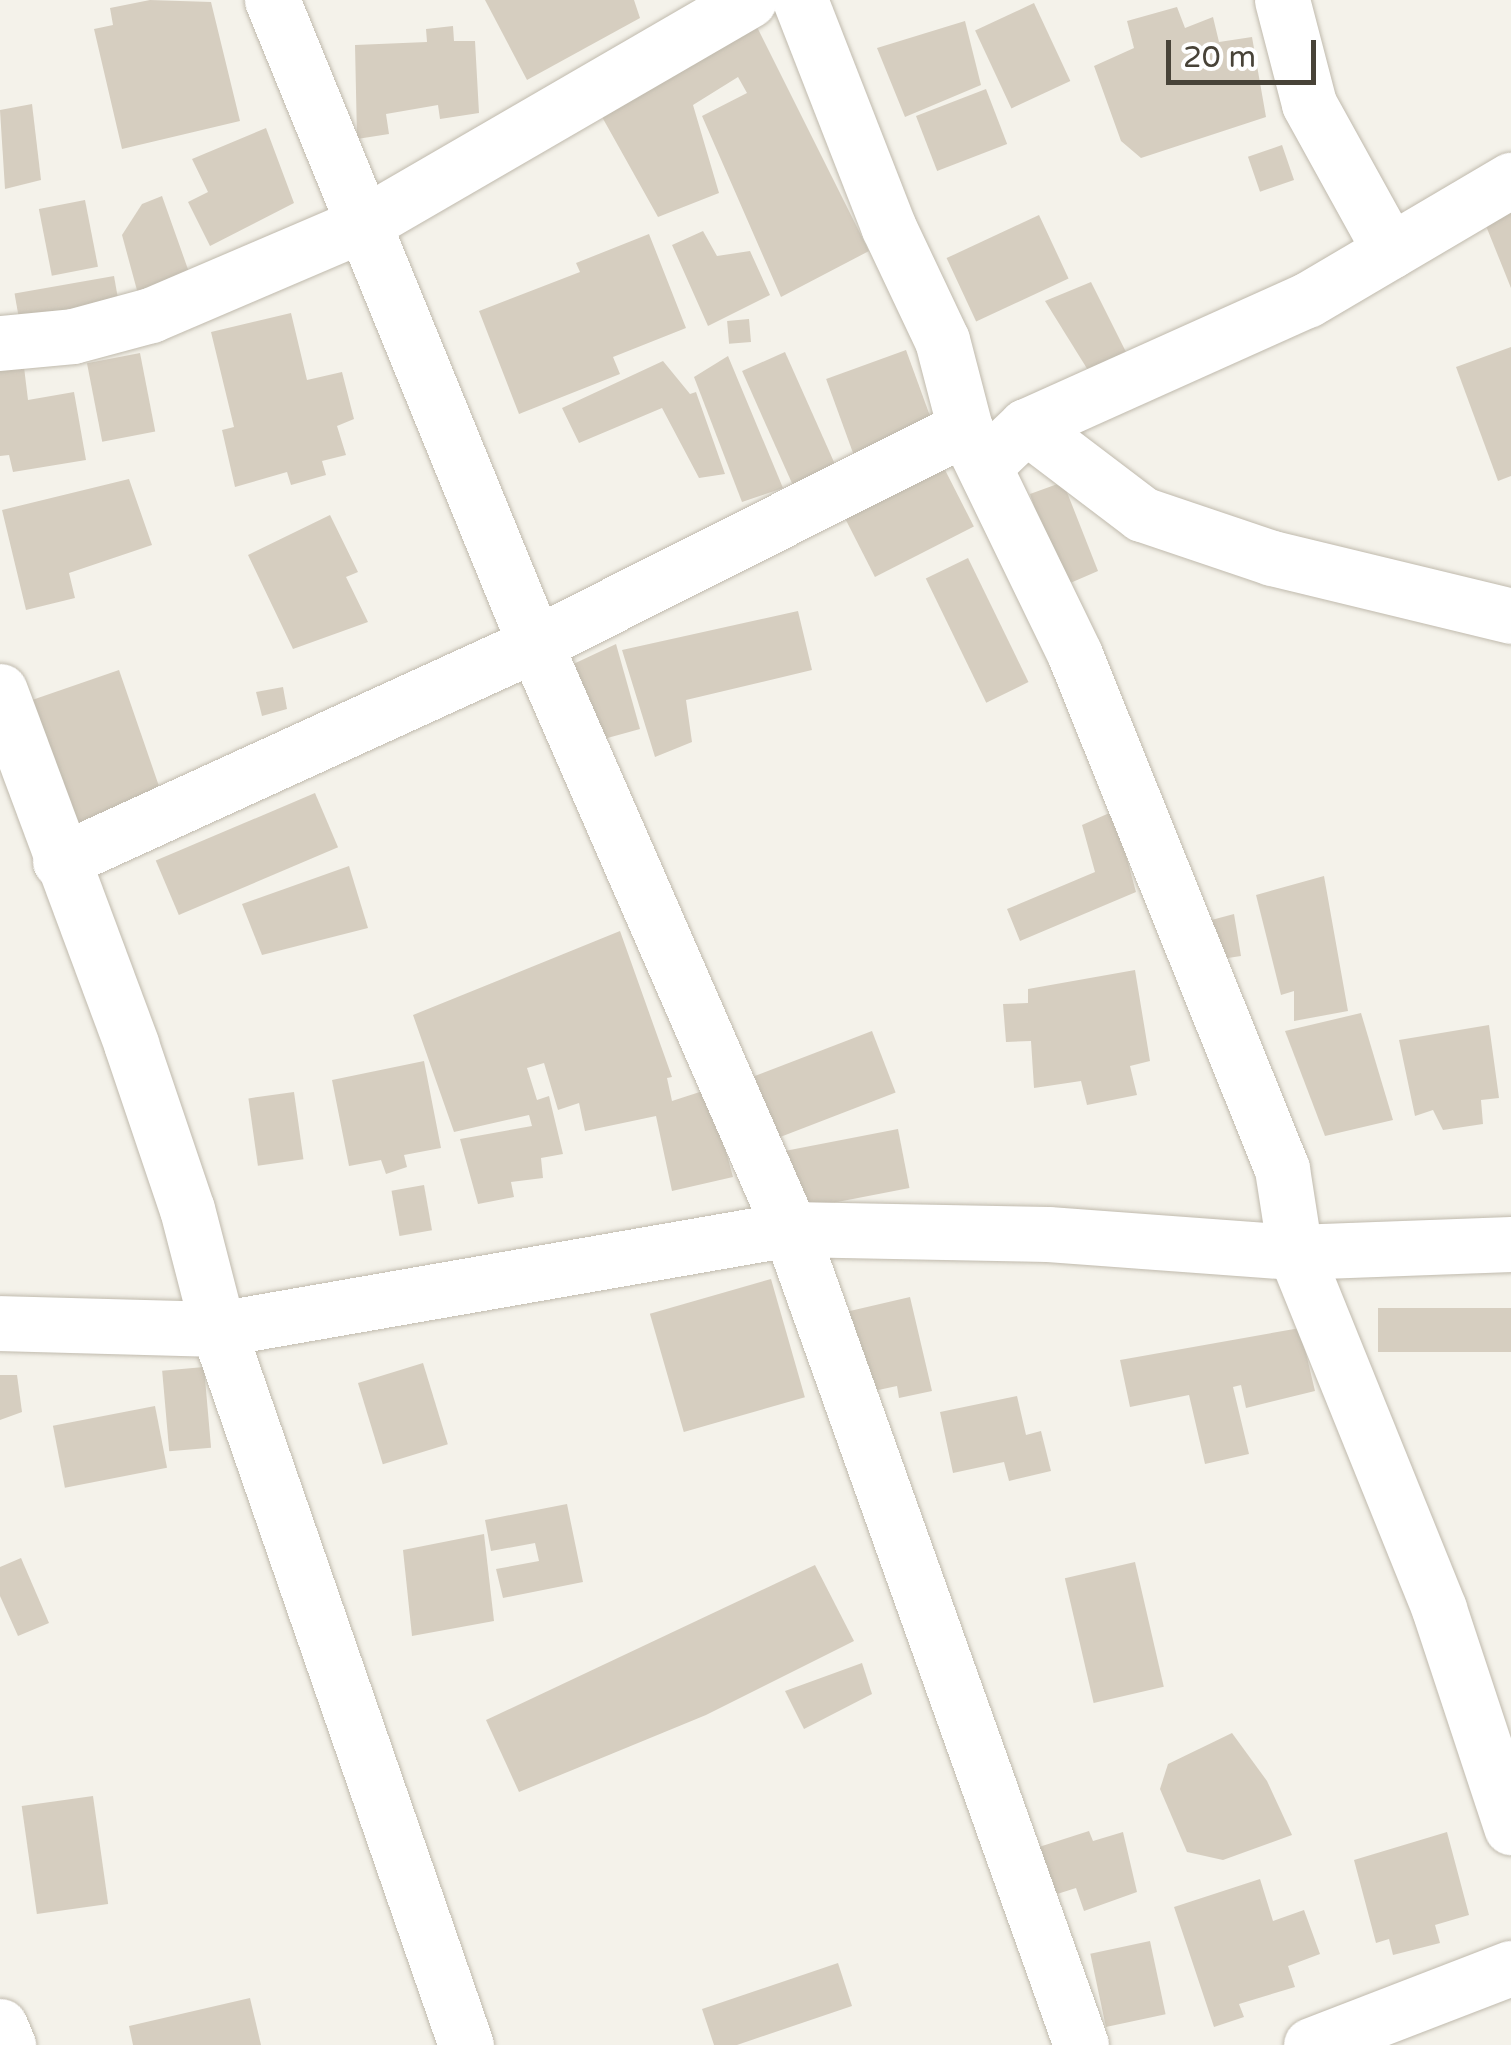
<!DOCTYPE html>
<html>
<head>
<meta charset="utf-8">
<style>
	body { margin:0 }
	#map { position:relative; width:1511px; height:2045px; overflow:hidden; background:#f4f2ea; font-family:"Varela Round",sans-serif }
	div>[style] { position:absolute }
	.building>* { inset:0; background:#d6cec0; transform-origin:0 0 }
	.roads { filter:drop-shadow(0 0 2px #c0baad) drop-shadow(0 0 2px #c0baad) }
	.street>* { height:55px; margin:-27.5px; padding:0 27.5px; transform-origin:27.5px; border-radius:27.5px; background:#fff }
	span { translate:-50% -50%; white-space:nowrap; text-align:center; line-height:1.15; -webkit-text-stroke:8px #fff; paint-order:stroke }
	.scale { position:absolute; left:1166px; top:40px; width:150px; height:45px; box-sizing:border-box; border:5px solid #484338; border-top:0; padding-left:12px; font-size:30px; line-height:35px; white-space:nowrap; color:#484338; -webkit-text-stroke:8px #fff; paint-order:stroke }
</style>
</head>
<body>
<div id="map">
	<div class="building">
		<div style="clip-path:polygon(150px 0,211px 2px,240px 121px,122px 149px,94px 29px,113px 25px,110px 8px)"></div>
		<div style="clip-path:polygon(485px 0,634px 0,640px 18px,527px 80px)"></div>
		<div style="left:1034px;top:3px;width:86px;height:65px;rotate:65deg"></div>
		<div style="clip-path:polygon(1177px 7px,1185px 28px,1213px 17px,1219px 42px,1252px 37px,1266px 117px,1141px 158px,1121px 141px,1094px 66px,1134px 48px,1127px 21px)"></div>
		<div style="clip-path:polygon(965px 21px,981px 85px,905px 117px,877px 48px)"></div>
		<div style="clip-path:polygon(756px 25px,869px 251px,781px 297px,702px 116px,747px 93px,738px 77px,693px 105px,719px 193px,658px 217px,597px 108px)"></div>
		<div style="clip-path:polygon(453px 26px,454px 41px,475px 41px,479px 113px,440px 119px,438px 105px,386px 114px,389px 134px,357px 139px,355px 45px,427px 42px,426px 29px)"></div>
		<div style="left:986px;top:89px;width:59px;height:75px;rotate:69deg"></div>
		<div style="clip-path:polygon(32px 104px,41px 180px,5px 189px,0 110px)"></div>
		<div style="clip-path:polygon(266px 128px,294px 203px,210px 246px,188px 202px,208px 192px,192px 159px)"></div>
		<div style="left:1282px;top:145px;width:37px;height:36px;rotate:71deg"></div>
		<div style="clip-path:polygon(1511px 193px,1511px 288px,1478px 206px)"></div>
		<div style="clip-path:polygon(162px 196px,190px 275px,138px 294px,122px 235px,142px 204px)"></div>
		<div style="left:85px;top:200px;width:68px;height:47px;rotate:79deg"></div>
		<div style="left:1039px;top:215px;width:70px;height:102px;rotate:65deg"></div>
		<div style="clip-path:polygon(703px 231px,717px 256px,750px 251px,770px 295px,708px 326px,672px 245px)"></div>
		<div style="clip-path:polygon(649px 234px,686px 328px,613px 357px,620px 374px,519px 414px,479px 311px,580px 272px,576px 263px)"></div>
		<div style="left:114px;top:276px;width:34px;height:101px;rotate:80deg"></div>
		<div style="clip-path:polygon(1091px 282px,1131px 362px,1091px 375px,1045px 301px)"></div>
		<div style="clip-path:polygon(291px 313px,307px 380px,342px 372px,354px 419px,337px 426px,346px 455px,322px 461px,326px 475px,291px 485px,287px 472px,235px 487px,222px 430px,234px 427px,211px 332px)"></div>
		<div style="left:749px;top:319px;width:23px;height:22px;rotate:85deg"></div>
		<div style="clip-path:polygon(1511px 347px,1511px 476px,1498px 481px,1456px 367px)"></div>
		<div style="left:906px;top:350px;width:88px;height:85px;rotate:70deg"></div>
		<div style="left:785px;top:352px;width:133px;height:47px;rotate:66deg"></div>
		<div style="left:140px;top:353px;width:80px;height:54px;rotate:79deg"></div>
		<div style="clip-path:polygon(728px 356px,783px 488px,742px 502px,694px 377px)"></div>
		<div style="clip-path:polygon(663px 361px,690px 394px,696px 392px,725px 474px,699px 478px,662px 408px,579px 443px,562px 408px)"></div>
		<div style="clip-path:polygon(24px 367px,28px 400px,74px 392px,86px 460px,13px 472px,9px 455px,0 456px,0 369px)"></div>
		<div style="left:943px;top:466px;width:68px;height:111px;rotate:63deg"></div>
		<div style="clip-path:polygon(129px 479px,152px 545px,69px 573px,75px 598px,26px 610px,2px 510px)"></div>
		<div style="clip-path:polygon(1063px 482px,1098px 571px,1061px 587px,1030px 494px)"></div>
		<div style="clip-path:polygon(330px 515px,358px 572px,346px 577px,368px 622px,293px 649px,248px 555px)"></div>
		<div style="left:968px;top:558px;width:138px;height:47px;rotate:64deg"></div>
		<div style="clip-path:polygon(798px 611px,812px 670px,686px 700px,692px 742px,655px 757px,622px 650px)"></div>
		<div style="clip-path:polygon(616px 644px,640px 729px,593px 742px,567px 667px)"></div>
		<div style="left:119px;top:670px;width:142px;height:95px;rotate:71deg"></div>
		<div style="clip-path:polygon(283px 687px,287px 709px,262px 716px,256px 692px)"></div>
		<div style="left:315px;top:793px;width:59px;height:173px;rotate:67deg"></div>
		<div style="clip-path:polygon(1114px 811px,1136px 892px,1020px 941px,1007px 909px,1095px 872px,1082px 825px)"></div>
		<div style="clip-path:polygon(349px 866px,368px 928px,262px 955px,242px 904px)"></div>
		<div style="clip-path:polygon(1324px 876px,1348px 1011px,1294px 1021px,1294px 991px,1281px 995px,1256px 895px)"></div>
		<div style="clip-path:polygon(1234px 914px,1241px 956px,1215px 960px,1204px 922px)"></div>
		<div style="clip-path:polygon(620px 931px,672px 1077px,667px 1078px,672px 1101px,709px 1089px,733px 1177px,672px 1191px,656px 1116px,585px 1131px,579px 1103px,558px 1110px,544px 1063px,527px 1068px,537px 1100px,549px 1096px,563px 1154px,541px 1158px,543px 1178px,511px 1182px,514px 1197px,478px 1204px,460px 1139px,532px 1126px,529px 1115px,454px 1132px,413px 1015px)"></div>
		<div style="clip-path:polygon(1135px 970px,1150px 1061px,1130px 1066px,1137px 1095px,1087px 1105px,1081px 1081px,1034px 1088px,1031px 1041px,1006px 1042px,1003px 1004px,1028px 1003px,1028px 989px)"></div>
		<div style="clip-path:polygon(1361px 1013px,1393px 1120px,1325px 1136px,1285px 1031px)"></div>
		<div style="clip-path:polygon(1489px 1025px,1499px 1098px,1481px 1100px,1483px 1124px,1443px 1130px,1433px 1110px,1415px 1116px,1399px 1040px)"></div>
		<div style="left:872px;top:1031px;width:66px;height:134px;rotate:69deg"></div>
		<div style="clip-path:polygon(424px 1061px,441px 1148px,404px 1155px,407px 1167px,386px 1174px,381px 1160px,349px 1166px,332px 1080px)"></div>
		<div style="left:294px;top:1092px;width:68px;height:46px;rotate:82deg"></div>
		<div style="left:898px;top:1129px;width:60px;height:122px;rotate:79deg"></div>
		<div style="left:424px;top:1185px;width:46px;height:33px;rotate:80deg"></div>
		<div style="left:771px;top:1279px;width:123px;height:126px;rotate:74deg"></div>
		<div style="clip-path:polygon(910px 1297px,932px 1391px,899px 1398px,897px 1386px,855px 1395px,837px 1314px)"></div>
		<div style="left:1511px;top:1308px;width:44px;height:133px;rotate:90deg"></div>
		<div style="clip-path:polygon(1300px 1328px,1315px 1391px,1246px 1408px,1241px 1385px,1233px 1387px,1249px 1454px,1205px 1464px,1189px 1395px,1130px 1407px,1120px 1360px)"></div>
		<div style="left:423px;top:1363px;width:85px;height:68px;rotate:73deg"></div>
		<div style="left:204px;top:1367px;width:81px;height:42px;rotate:85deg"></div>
		<div style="clip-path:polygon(0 1375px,17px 1375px,22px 1412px,0 1420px)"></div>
		<div style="clip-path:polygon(1017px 1396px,1026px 1435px,1041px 1431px,1051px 1471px,1009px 1481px,1004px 1462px,953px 1473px,940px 1412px)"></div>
		<div style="left:155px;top:1406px;width:63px;height:104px;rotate:79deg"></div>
		<div style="clip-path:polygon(567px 1504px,583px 1582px,503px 1598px,496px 1569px,539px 1561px,535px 1543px,491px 1551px,485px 1520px)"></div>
		<div style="clip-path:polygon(484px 1534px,494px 1621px,412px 1636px,403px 1550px)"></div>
		<div style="clip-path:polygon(21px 1558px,49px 1623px,18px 1636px,0 1596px,0 1567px)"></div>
		<div style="left:1135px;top:1562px;width:128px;height:72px;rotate:77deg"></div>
		<div style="clip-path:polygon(815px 1565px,854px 1641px,706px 1715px,519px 1792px,486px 1720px)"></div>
		<div style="clip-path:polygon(862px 1663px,872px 1694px,804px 1729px,785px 1691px)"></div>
		<div style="clip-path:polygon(1232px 1733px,1267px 1781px,1292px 1835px,1223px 1860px,1187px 1852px,1160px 1789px,1168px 1764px)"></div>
		<div style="left:93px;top:1796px;width:109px;height:72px;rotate:82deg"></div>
		<div style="clip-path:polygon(1089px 1831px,1093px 1841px,1123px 1832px,1137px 1892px,1084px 1911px,1076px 1888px,1054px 1895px,1039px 1847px)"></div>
		<div style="clip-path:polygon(1447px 1832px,1469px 1915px,1435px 1925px,1440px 1943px,1393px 1955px,1389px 1939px,1376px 1943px,1354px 1860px)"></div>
		<div style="clip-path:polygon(1260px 1879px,1273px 1921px,1304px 1910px,1320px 1954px,1288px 1966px,1295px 1987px,1239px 2004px,1244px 2017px,1214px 2027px,1174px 1907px)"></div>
		<div style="left:1150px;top:1941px;width:75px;height:61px;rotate:78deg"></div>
		<div style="clip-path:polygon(838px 1963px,852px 2006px,737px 2045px,714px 2045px,702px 2009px)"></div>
		<div style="clip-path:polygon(250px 1998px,261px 2045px,133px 2045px,129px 2026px)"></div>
	</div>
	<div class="roads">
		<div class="street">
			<div style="left:272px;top:0;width:696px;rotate:67.79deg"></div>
			<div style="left:535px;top:644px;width:638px;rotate:66.45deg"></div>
			<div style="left:790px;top:1229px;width:866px;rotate:70.37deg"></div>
			<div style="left:800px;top:0;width:243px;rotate:68.7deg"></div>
			<div style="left:888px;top:226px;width:126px;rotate:64.7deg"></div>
			<div style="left:942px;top:340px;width:91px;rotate:75.4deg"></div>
			<div style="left:965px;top:428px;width:252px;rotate:64.1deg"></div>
			<div style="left:1075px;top:655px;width:554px;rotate:68.06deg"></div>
			<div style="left:1282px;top:1169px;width:84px;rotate:81.1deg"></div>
			<div style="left:1295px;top:1252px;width:385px;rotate:68deg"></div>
			<div style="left:1439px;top:1609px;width:230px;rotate:71.7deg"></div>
			<div style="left:1282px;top:0;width:107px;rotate:75.4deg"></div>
			<div style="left:1309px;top:104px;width:168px;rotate:61.1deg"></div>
			<div style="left:0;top:343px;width:73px;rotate:-5.5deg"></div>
			<div style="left:73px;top:336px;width:81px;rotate:-15.1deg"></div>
			<div style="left:151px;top:315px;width:231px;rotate:-23.2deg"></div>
			<div style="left:363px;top:224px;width:446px;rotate:-30.1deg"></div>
			<div style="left:1026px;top:426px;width:146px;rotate:37.2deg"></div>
			<div style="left:1142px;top:514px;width:137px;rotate:18.7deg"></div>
			<div style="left:1272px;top:558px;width:246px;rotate:13.6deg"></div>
			<div style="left:985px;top:465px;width:57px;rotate:-43.6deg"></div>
			<div style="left:1026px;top:426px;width:308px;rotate:-24.2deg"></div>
			<div style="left:1307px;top:300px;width:237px;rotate:-30.5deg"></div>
			<div style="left:0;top:691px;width:377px;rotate:69.6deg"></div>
			<div style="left:131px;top:1044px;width:174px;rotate:71.3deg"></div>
			<div style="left:187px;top:1209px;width:124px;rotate:75.5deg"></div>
			<div style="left:218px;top:1329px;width:758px;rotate:70.9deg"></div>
			<div style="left:60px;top:861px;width:522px;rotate:-24.55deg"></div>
			<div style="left:535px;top:644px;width:481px;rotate:-26.7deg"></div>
			<div style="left:0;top:1323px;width:218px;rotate:1.6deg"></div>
			<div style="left:218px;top:1329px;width:581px;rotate:-9.92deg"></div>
			<div style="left:790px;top:1229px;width:258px;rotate:1.1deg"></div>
			<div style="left:1048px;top:1234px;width:248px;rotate:4.2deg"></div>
			<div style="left:1295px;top:1252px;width:216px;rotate:-2.1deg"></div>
			<div style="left:0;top:2026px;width:21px;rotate:67deg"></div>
			<div style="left:1311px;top:2045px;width:214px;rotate:-21.1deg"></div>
		</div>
	</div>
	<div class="scale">20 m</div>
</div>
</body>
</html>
